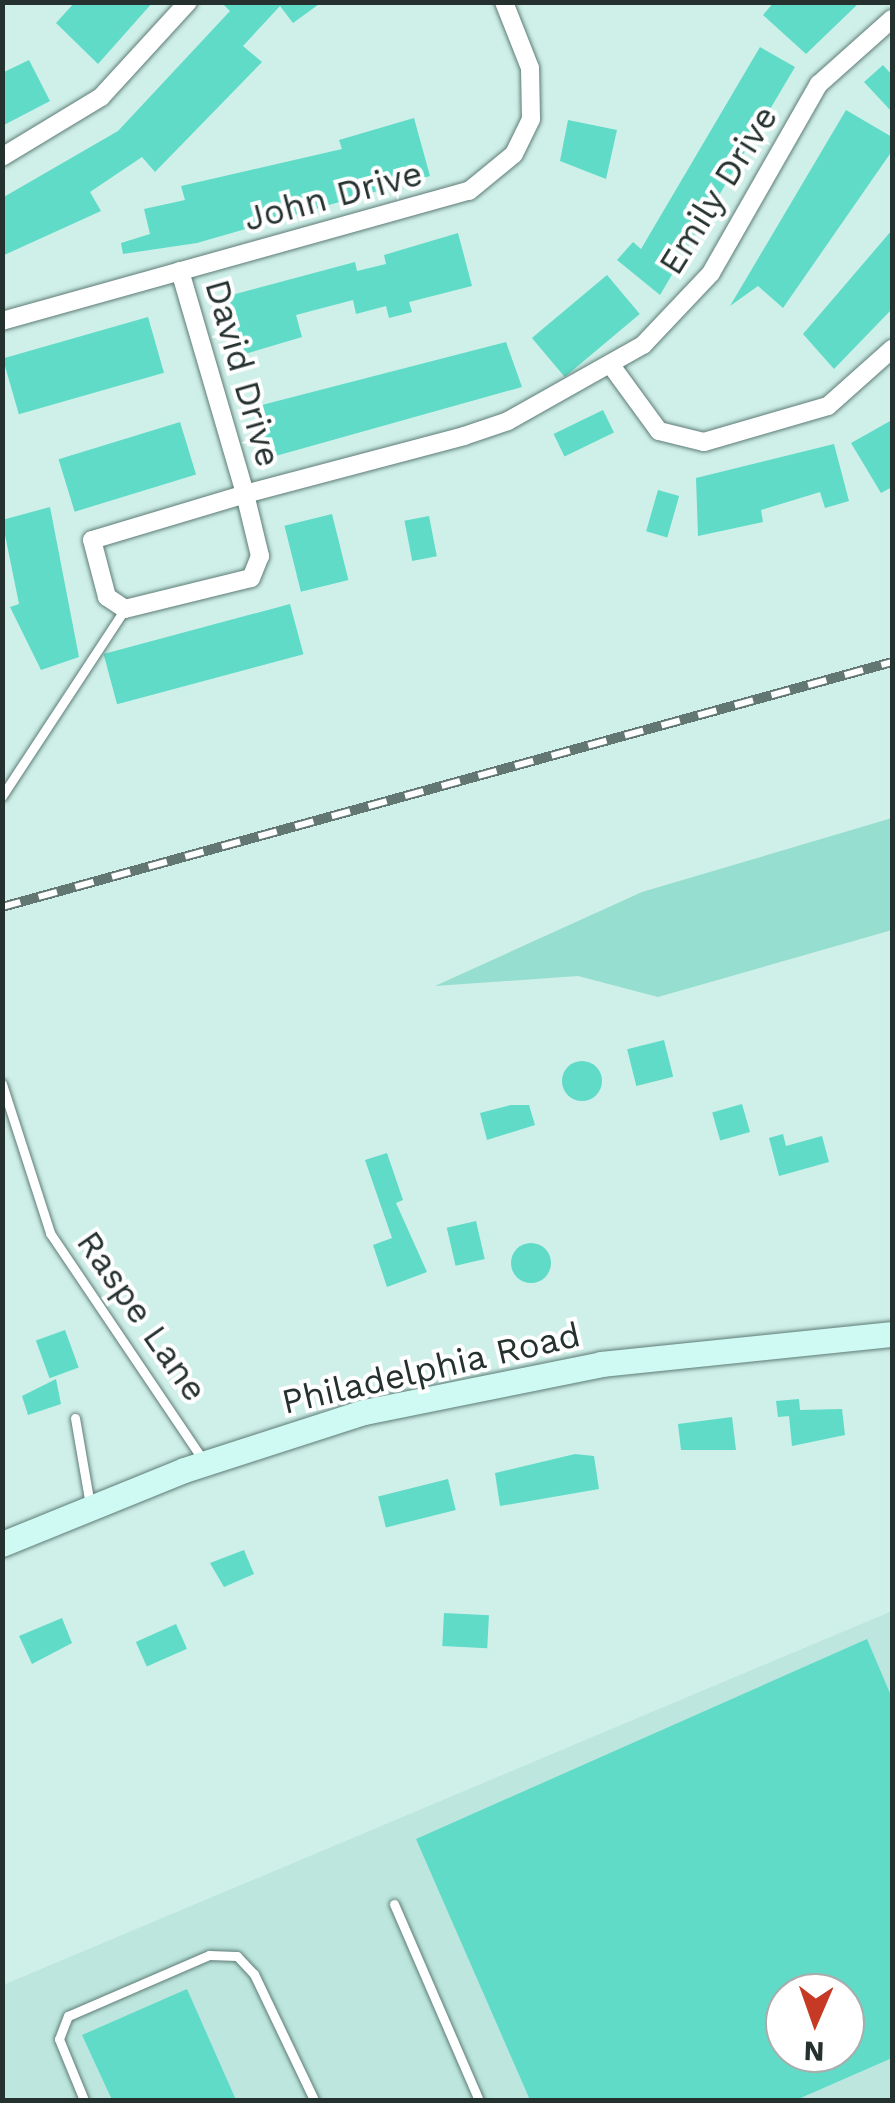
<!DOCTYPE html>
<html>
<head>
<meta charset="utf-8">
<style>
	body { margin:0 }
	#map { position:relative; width:895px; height:2103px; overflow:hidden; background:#cff0e9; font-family:"Work Sans",sans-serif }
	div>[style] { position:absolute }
	.built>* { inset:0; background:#bde7de }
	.green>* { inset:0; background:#96ded0 }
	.building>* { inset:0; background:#5fdbc8; transform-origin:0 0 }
	.round { border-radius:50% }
	.roads { filter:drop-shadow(0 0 2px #5e7c76) drop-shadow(0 0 2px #5e7c76) }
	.service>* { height:9px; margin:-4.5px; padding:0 4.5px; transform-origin:4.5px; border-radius:4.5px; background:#fff }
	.minor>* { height:18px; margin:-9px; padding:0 9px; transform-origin:9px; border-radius:9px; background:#fff }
	.secondary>* { height:25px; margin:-12.5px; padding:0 12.5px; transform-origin:12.5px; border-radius:12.5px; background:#cffaf4 }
	.rail>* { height:10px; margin-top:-5px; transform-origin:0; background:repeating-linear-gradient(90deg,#fff 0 19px,#627672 0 38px); box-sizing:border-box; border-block:2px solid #627672 }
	span { translate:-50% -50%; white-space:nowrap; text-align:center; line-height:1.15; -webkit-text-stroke:8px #fff; paint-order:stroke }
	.street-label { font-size:35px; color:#25312f }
	.frame { position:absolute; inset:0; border:5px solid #25312f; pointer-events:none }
	.north { position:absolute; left:765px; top:1973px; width:100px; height:100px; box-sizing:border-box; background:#fff; border:2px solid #a8adac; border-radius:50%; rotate:182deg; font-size:28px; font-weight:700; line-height:40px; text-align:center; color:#25312f }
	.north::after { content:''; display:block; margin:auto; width:35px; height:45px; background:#c63a25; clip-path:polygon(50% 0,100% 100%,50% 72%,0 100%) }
</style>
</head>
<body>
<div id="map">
	<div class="built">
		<div style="clip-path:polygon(evenodd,892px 1611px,892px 2100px,3px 2100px,3px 1985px,892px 1611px,785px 1993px,845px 1993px,845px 2053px,785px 2053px,785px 1993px)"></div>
	</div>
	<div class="green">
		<div style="clip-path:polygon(892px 818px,892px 930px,658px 997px,578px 976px,435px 986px,642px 892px)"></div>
	</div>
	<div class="building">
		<div style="clip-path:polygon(75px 2px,153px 2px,98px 64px,56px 23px)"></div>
		<div style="clip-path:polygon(221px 2px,322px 2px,293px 23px,280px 6px,243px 46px,262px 62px,155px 172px,142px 157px,90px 192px,101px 211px,2px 256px,2px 198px,118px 131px,230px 11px)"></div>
		<div style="clip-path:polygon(774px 2px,860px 2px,806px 54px,763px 15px)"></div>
		<div style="clip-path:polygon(760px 47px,795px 67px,660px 295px,617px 260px,633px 242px,641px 249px)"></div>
		<div style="clip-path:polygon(29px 60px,50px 101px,2px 126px,2px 73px)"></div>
		<div style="clip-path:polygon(883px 65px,892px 75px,892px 112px,864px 82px)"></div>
		<div style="clip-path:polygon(846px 110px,892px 137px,892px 151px,783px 308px,758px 286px,730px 306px)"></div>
		<div style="clip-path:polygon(414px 118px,430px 176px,197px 243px,123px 254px,121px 243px,150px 234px,144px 209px,185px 200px,181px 186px,342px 149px,339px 140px)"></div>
		<div style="clip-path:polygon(568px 120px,617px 130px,606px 179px,560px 161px)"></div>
		<div style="clip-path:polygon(892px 230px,892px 309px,834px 369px,803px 334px)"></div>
		<div style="clip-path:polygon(458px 233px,472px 286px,409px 302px,412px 312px,389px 318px,386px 306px,356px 314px,353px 300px,296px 315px,302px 337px,245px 354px,228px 296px,355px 262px,357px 271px,386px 264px,384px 255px)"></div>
		<div style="left:607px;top:275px;width:51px;height:98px;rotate:50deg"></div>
		<div style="left:148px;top:317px;width:58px;height:151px;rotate:74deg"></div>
		<div style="clip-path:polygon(506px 342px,522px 387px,272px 457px,258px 434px,258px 406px)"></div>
		<div style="left:603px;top:410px;width:25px;height:55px;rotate:64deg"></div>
		<div style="clip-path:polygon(892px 420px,892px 487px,881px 493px,851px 443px)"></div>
		<div style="left:180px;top:422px;width:55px;height:127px;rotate:73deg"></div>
		<div style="clip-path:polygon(834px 444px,849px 501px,825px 508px,820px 492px,761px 510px,763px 522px,698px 536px,696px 478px)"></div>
		<div style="left:658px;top:490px;width:22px;height:43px;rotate:16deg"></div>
		<div style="clip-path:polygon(50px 507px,79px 657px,41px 670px,10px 607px,19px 604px,2px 520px)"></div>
		<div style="left:332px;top:514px;width:68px;height:49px;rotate:76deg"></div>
		<div style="left:429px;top:516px;width:41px;height:25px;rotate:79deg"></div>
		<div style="left:290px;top:604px;width:52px;height:193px;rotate:75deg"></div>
		<div style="left:664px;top:1040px;width:38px;height:38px;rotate:76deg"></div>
		<div class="round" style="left:562px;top:1061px;width:40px;height:40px"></div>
		<div style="left:742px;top:1104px;width:29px;height:31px;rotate:74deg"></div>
		<div style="clip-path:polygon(511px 1105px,529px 1105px,535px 1125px,487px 1140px,480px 1113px)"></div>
		<div style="clip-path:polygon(783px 1134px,786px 1146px,822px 1136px,829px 1162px,779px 1176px,769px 1138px)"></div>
		<div style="clip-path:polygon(387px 1153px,403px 1200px,396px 1203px,427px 1272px,387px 1287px,373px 1245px,392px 1238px,365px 1160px)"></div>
		<div style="left:476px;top:1221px;width:39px;height:30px;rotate:77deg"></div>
		<div class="round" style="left:511px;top:1243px;width:40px;height:40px"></div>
		<div style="left:65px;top:1330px;width:40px;height:31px;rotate:70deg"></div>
		<div style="clip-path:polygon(56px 1379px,61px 1404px,28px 1415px,22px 1396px)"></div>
		<div style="clip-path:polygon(799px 1399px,800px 1410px,842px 1409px,845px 1435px,792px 1446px,789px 1416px,778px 1417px,776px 1401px)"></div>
		<div style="clip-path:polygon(732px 1417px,736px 1450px,681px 1450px,678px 1424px)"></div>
		<div style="clip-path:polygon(575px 1454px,594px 1456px,599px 1489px,500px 1506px,495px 1473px)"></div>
		<div style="left:448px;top:1479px;width:32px;height:72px;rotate:76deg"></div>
		<div style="clip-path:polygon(244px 1550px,254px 1574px,224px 1587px,210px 1563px)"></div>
		<div style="left:444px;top:1613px;width:45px;height:33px;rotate:3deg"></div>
		<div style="clip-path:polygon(62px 1618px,72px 1643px,32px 1664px,19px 1636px)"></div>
		<div style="left:176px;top:1624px;width:27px;height:44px;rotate:66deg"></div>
		<div style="clip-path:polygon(evenodd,867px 1639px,892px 1698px,892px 2058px,796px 2100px,530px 2100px,416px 1839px,867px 1639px,785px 1993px,845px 1993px,845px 2053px,785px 2053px,785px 1993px)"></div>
		<div style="clip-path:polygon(187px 1989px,236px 2100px,112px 2100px,82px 2035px)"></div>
	</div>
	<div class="roads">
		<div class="service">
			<div style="left:2px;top:796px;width:224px;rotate:-56.7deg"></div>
			<div style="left:2px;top:1084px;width:157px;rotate:72.1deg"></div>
			<div style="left:50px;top:1233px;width:274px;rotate:56deg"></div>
			<div style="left:75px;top:1418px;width:88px;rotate:80.2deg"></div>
			<div style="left:394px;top:1904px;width:214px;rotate:66.6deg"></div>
			<div style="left:84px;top:2100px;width:66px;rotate:-112.3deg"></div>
			<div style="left:59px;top:2039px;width:25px;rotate:-69deg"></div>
			<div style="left:68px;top:2016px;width:154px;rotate:-23.4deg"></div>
			<div style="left:209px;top:1955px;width:28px;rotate:2deg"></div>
			<div style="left:237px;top:1956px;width:25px;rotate:47deg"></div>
			<div style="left:254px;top:1974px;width:140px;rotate:64.5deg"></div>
		</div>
		<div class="minor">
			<div style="left:2px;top:157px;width:116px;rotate:-31.2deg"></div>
			<div style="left:101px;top:97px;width:129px;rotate:-47.5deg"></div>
			<div style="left:180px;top:271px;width:232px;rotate:73.7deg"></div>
			<div style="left:245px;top:494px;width:64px;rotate:76.4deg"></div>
			<div style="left:260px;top:556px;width:24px;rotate:112deg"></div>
			<div style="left:251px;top:578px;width:130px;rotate:166.2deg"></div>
			<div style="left:125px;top:609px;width:22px;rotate:-146deg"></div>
			<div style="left:107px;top:597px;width:59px;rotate:-104.7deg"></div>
			<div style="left:92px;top:540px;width:160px;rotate:-16.7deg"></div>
			<div style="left:245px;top:494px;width:227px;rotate:-14.8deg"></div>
			<div style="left:464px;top:436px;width:46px;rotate:-18.8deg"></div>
			<div style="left:508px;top:421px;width:155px;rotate:-29.4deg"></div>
			<div style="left:643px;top:345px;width:99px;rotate:-46.6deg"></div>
			<div style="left:711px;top:273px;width:218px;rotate:-60.3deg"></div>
			<div style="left:819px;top:84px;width:98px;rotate:-41.7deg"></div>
			<div style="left:2px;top:321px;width:485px;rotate:-15.6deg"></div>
			<div style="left:469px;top:191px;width:58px;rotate:-39.4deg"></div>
			<div style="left:514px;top:154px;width:39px;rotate:-64deg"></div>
			<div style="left:531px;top:119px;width:51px;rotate:-91.1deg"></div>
			<div style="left:530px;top:68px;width:71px;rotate:-111.5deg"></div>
			<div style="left:613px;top:368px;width:78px;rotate:53.9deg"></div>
			<div style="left:659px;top:431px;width:46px;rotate:13.7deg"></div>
			<div style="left:704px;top:442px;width:129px;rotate:-16.2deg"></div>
			<div style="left:828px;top:406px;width:86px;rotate:-41.7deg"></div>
		</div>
		<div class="secondary">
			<div style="left:2px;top:1544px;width:196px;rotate:-22.1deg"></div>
			<div style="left:184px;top:1470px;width:189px;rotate:-17.9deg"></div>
			<div style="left:364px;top:1412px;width:242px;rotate:-11.4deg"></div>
			<div style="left:601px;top:1364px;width:293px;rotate:-5.9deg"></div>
		</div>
	</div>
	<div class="rail">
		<div style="left:2px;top:907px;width:923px;rotate:-15.39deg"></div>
	</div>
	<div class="street-label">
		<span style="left:718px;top:190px;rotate:-58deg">Emily Drive</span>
		<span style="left:333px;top:196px;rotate:-15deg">John Drive</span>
		<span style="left:243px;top:373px;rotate:74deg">David Drive</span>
		<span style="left:142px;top:1316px;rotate:55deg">Raspe Lane</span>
		<span style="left:431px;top:1368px;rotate:-13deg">Philadelphia Road</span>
	</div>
	<div class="frame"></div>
	<div class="north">N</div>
</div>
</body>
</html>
